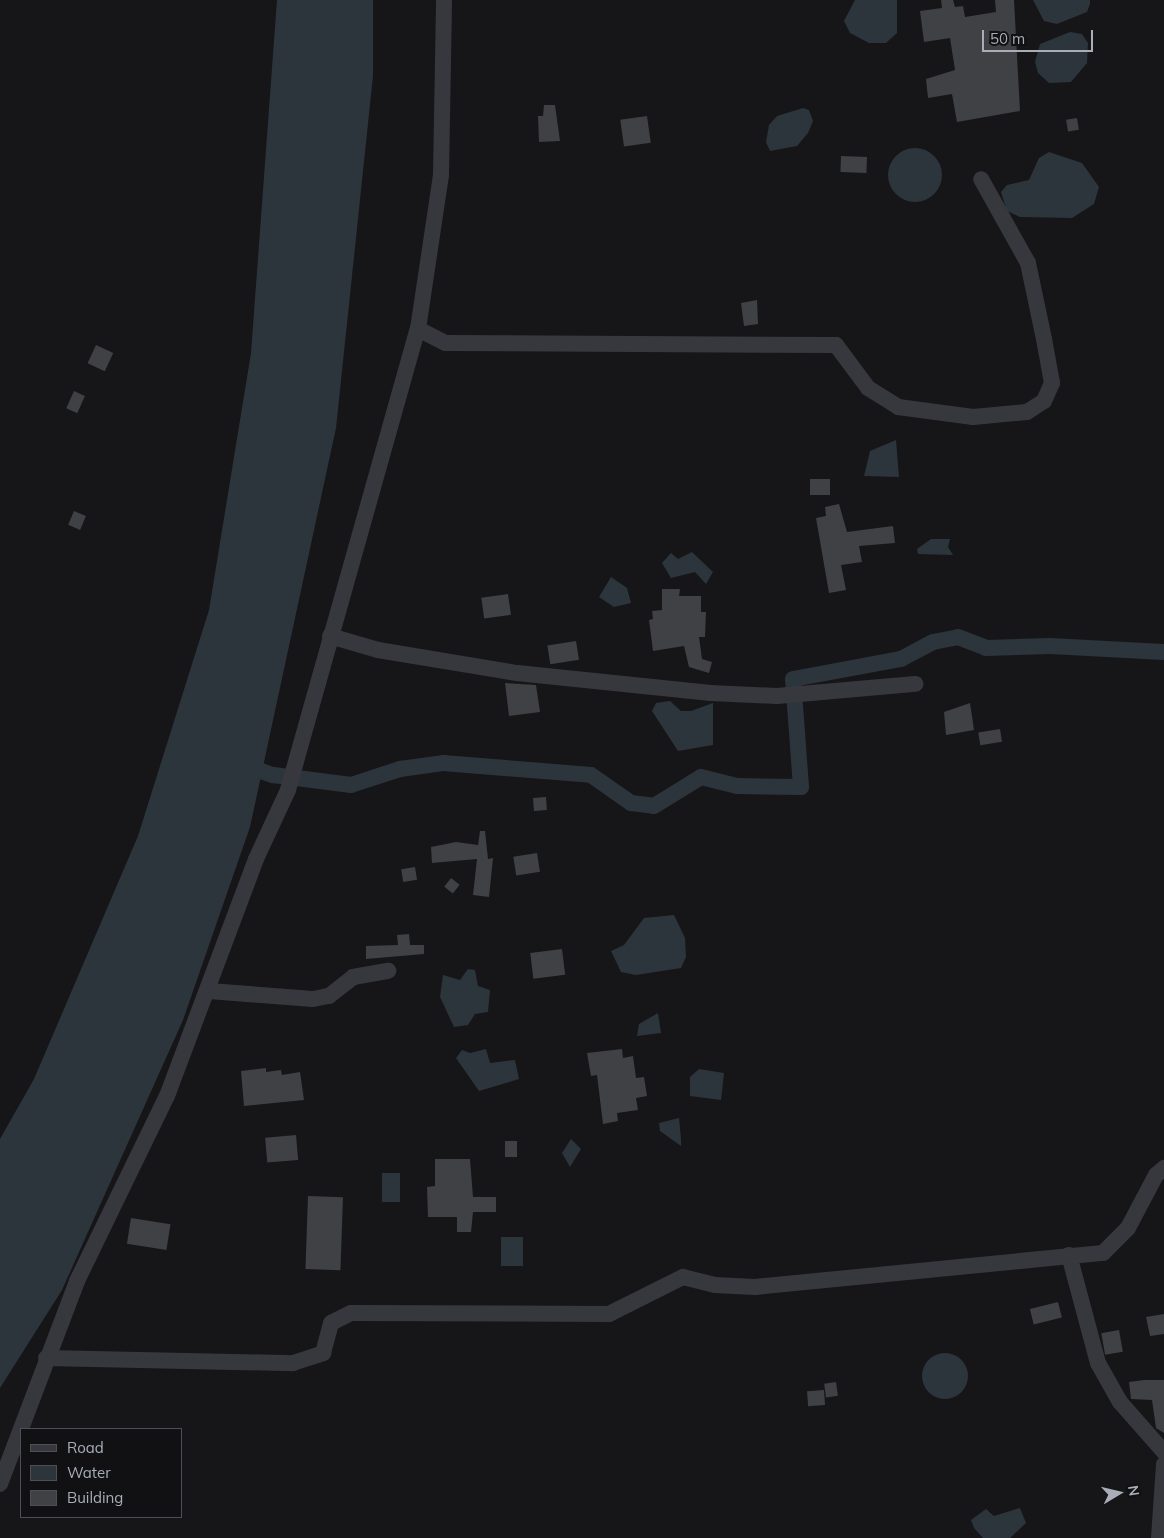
<!DOCTYPE html>
<html>
<head>
<meta charset="utf-8">
<style>
	body { margin:0 }
	#map { position:relative; width:1164px; height:1538px; overflow:hidden; background:#161618; font-family:Mulish,sans-serif }
	div>[style] { position:absolute }
	.water>* { inset:0; background:#2c353c; transform-origin:0 0 }
	.round { border-radius:50% }
	.canal>* { height:16px; margin:-8px; padding:0 8px; transform-origin:8px; border-radius:8px; background:#2c353c }
	.building>* { inset:0; background:#404145; transform-origin:0 0 }
	.street>* { height:16px; margin:-8px; padding:0 8px; transform-origin:8px; border-radius:8px; background:#37383d }
	span { translate:-50% -50%; white-space:nowrap; text-align:center; line-height:1.15; -webkit-text-stroke:4px #111113; paint-order:stroke }
	.legend { position:absolute; left:20px; top:1428px; width:162px; height:90px; box-sizing:border-box; background:#111113; border:1px solid #4d4f55; margin:0; padding:6px 9px; list-style:none; font-size:15px; color:#a8adb8 }
	.legend li { display:flex; align-items:center; gap:10px; height:25px }
	.legend b { width:25px; border:1px solid #4d4f55 }
	.north { position:absolute; left:1094px; top:1468px; width:50px; height:50px; -webkit-text-stroke:4px #111113; paint-order:stroke; rotate:81deg; font-size:14px; font-weight:700; line-height:20px; text-align:center; color:#a8adb8 }
	.north::after { content:''; display:block; margin:auto; width:18px; height:22px; background:#a8adb8; clip-path:polygon(50% 0,100% 100%,50% 72%,0 100%) }
	.scale { position:absolute; left:982px; top:30px; width:111px; height:22px; box-sizing:border-box; border:2px solid #a8adb8; border-top:0; padding-left:6px; font-size:15px; line-height:18px; white-space:nowrap; color:#a8adb8; -webkit-text-stroke:4px #111113; paint-order:stroke }
</style>
</head>
<body>
<div id="map">
	<div class="water">
		<div style="clip-path:polygon(277px 0,373px 0,373px 76px,336px 428px,250px 827px,183px 1020px,62px 1290px,0 1388px,0 1139px,34px 1079px,138px 836px,209px 610px,251px 353px)"></div>
		<div style="clip-path:polygon(855px 0,897px 0,897px 33px,886px 43px,869px 43px,850px 33px,844px 21px)"></div>
		<div style="clip-path:polygon(1033px 0,1090px 0,1090px 4px,1087px 12px,1057px 24px,1044px 21px)"></div>
		<div style="clip-path:polygon(1070px 32px,1082px 34px,1088px 43px,1087px 63px,1071px 82px,1049px 83px,1038px 73px,1035px 62px,1040px 44px)"></div>
		<div style="clip-path:polygon(803px 108px,809px 110px,813px 121px,808px 133px,797px 146px,770px 151px,766px 142px,769px 125px,777px 116px)"></div>
		<div class="round" style="left:888px;top:148px;width:54px;height:54px"></div>
		<div style="clip-path:polygon(1049px 152px,1082px 163px,1099px 187px,1094px 204px,1072px 218px,1020px 217px,1007px 211px,1001px 192px,1007px 185px,1029px 180px,1039px 158px)"></div>
		<div style="clip-path:polygon(896px 440px,899px 477px,864px 476px,870px 451px)"></div>
		<div style="clip-path:polygon(931px 539px,950px 539px,948px 547px,953px 555px,918px 554px,917px 549px)"></div>
		<div style="clip-path:polygon(692px 552px,713px 572px,706px 584px,695px 572px,671px 578px,662px 563px,671px 553px,678px 559px)"></div>
		<div style="clip-path:polygon(611px 577px,627px 588px,631px 603px,614px 607px,599px 597px)"></div>
		<div style="clip-path:polygon(670px 701px,681px 711px,691px 711px,713px 703px,713px 745px,678px 751px,652px 711px,656px 703px)"></div>
		<div style="clip-path:polygon(674px 915px,685px 938px,686px 957px,681px 968px,636px 975px,621px 972px,611px 951px,624px 945px,644px 918px)"></div>
		<div style="clip-path:polygon(468px 969px,475px 970px,478px 986px,490px 990px,488px 1012px,475px 1014px,468px 1025px,454px 1027px,440px 997px,443px 975px,460px 980px)"></div>
		<div style="clip-path:polygon(658px 1013px,661px 1033px,637px 1036px,639px 1024px)"></div>
		<div style="clip-path:polygon(486px 1049px,490px 1063px,515px 1060px,519px 1079px,479px 1091px,456px 1058px,462px 1050px,470px 1053px)"></div>
		<div style="clip-path:polygon(699px 1069px,724px 1073px,721px 1100px,690px 1096px,690px 1077px)"></div>
		<div style="clip-path:polygon(679px 1118px,681px 1139px,681px 1146px,660px 1131px,659px 1123px)"></div>
		<div style="clip-path:polygon(571px 1139px,581px 1149px,570px 1167px,562px 1153px)"></div>
		<div style="left:382px;top:1173px;width:18px;height:29px"></div>
		<div style="left:501px;top:1237px;width:22px;height:29px"></div>
		<div class="round" style="left:922px;top:1353px;width:46px;height:46px"></div>
		<div style="clip-path:polygon(1020px 1508px,1026px 1523px,1010px 1538px,983px 1538px,974px 1528px,971px 1520px,986px 1509px,994px 1516px)"></div>
	</div>
	<div class="canal">
		<div style="left:242px;top:764px;width:33px;rotate:20deg"></div>
		<div style="left:273px;top:775px;width:79px;rotate:7.3deg"></div>
		<div style="left:351px;top:785px;width:52px;rotate:-18.1deg"></div>
		<div style="left:400px;top:769px;width:43px;rotate:-7.9deg"></div>
		<div style="left:443px;top:763px;width:148px;rotate:4.6deg"></div>
		<div style="left:591px;top:775px;width:49px;rotate:35deg"></div>
		<div style="left:631px;top:803px;width:23px;rotate:7deg"></div>
		<div style="left:654px;top:806px;width:55px;rotate:-31.7deg"></div>
		<div style="left:701px;top:777px;width:37px;rotate:14deg"></div>
		<div style="left:737px;top:786px;width:64px;rotate:0.9deg"></div>
		<div style="left:801px;top:787px;width:108px;rotate:-94.2deg"></div>
		<div style="left:793px;top:679px;width:110px;rotate:-10.5deg"></div>
		<div style="left:901px;top:659px;width:36px;rotate:-28deg"></div>
		<div style="left:933px;top:642px;width:25px;rotate:-11deg"></div>
		<div style="left:958px;top:637px;width:30px;rotate:21deg"></div>
		<div style="left:986px;top:648px;width:64px;rotate:-1.8deg"></div>
		<div style="left:1050px;top:646px;width:114px;rotate:3deg"></div>
	</div>
	<div class="building">
		<div style="clip-path:polygon(941px 0,953px 0,955px 7px,963px 6px,965px 17px,996px 12px,995px 0,1014px 0,1020px 111px,957px 122px,952px 94px,928px 98px,926px 79px,955px 70px,950px 38px,924px 42px,920px 11px,942px 8px)"></div>
		<div style="clip-path:polygon(544px 105px,555px 105px,560px 141px,539px 142px,538px 116px,543px 116px)"></div>
		<div style="left:647px;top:116px;width:27px;height:27px;rotate:82deg"></div>
		<div style="left:1077px;top:118px;width:12px;height:11px;rotate:81deg"></div>
		<div style="left:841px;top:156px;width:26px;height:16px;rotate:2deg"></div>
		<div style="clip-path:polygon(757px 300px,758px 324px,744px 326px,741px 303px)"></div>
		<div style="left:96px;top:345px;width:19px;height:20px;rotate:25deg"></div>
		<div style="left:74px;top:391px;width:12px;height:19px;rotate:24deg"></div>
		<div style="left:810px;top:479px;width:20px;height:16px"></div>
		<div style="clip-path:polygon(839px 504px,847px 532px,893px 526px,895px 543px,859px 546px,862px 562px,841px 565px,846px 590px,829px 593px,816px 518px,826px 516px,825px 507px)"></div>
		<div style="left:74px;top:511px;width:13px;height:15px;rotate:23deg"></div>
		<div style="clip-path:polygon(662px 589px,680px 589px,679px 596px,701px 596px,701px 612px,706px 612px,705px 637px,699px 637px,702px 659px,712px 662px,709px 673px,689px 667px,684px 646px,653px 651px,649px 620px,653px 619px,652px 611px,662px 610px)"></div>
		<div style="left:508px;top:594px;width:21px;height:27px;rotate:82deg"></div>
		<div style="left:576px;top:641px;width:19px;height:29px;rotate:81deg"></div>
		<div style="clip-path:polygon(505px 683px,536px 685px,540px 712px,509px 716px)"></div>
		<div style="clip-path:polygon(970px 703px,974px 730px,946px 735px,944px 712px)"></div>
		<div style="left:1000px;top:729px;width:13px;height:22px;rotate:81deg"></div>
		<div style="left:546px;top:797px;width:13px;height:13px;rotate:86deg"></div>
		<div style="clip-path:polygon(480px 831px,485px 831px,488px 859px,493px 858px,489px 897px,473px 895px,477px 859px,432px 863px,431px 847px,456px 842px,478px 845px)"></div>
		<div style="left:537px;top:853px;width:19px;height:24px;rotate:81deg"></div>
		<div style="left:415px;top:867px;width:13px;height:14px;rotate:81deg"></div>
		<div style="left:451px;top:878px;width:11px;height:11px;rotate:38deg"></div>
		<div style="clip-path:polygon(409px 934px,410px 945px,424px 945px,424px 954px,366px 959px,366px 946px,398px 945px,397px 935px)"></div>
		<div style="left:562px;top:949px;width:26px;height:32px;rotate:83deg"></div>
		<div style="clip-path:polygon(622px 1049px,623px 1058px,633px 1056px,636px 1078px,644px 1077px,647px 1096px,636px 1098px,638px 1110px,617px 1113px,618px 1121px,603px 1124px,597px 1075px,591px 1076px,587px 1053px)"></div>
		<div style="clip-path:polygon(266px 1068px,266px 1072px,281px 1070px,282px 1075px,300px 1072px,304px 1100px,244px 1106px,241px 1071px)"></div>
		<div style="left:296px;top:1135px;width:25px;height:31px;rotate:85deg"></div>
		<div style="left:505px;top:1141px;width:12px;height:16px"></div>
		<div style="clip-path:polygon(435px 1159px,470px 1159px,473px 1197px,496px 1197px,496px 1212px,473px 1212px,471px 1232px,457px 1232px,457px 1217px,428px 1217px,427px 1187px,435px 1186px)"></div>
		<div style="left:308px;top:1196px;width:35px;height:73px;rotate:2deg"></div>
		<div style="left:131px;top:1218px;width:40px;height:26px;rotate:9deg"></div>
		<div style="left:1058px;top:1302px;width:16px;height:29px;rotate:76deg"></div>
		<div style="clip-path:polygon(1164px 1314px,1164px 1334px,1150px 1336px,1146px 1317px)"></div>
		<div style="left:1119px;top:1330px;width:22px;height:18px;rotate:80deg"></div>
		<div style="clip-path:polygon(1144px 1380px,1164px 1380px,1164px 1433px,1156px 1428px,1152px 1400px,1131px 1399px,1129px 1382px)"></div>
		<div style="left:836px;top:1382px;width:14px;height:12px;rotate:82deg"></div>
		<div style="left:824px;top:1390px;width:15px;height:17px;rotate:86deg"></div>
	</div>
	<div class="street">
		<div style="left:418px;top:329px;width:31px;rotate:27deg"></div>
		<div style="left:446px;top:343px;width:390px;rotate:0.3deg"></div>
		<div style="left:836px;top:345px;width:54px;rotate:53.3deg"></div>
		<div style="left:868px;top:388px;width:36px;rotate:32deg"></div>
		<div style="left:898px;top:407px;width:76px;rotate:7.6deg"></div>
		<div style="left:973px;top:417px;width:54px;rotate:-5.3deg"></div>
		<div style="left:1027px;top:412px;width:20px;rotate:-33deg"></div>
		<div style="left:1044px;top:401px;width:20px;rotate:-66deg"></div>
		<div style="left:1052px;top:383px;width:45px;rotate:-100.3deg"></div>
		<div style="left:1044px;top:339px;width:78px;rotate:-101.9deg"></div>
		<div style="left:1028px;top:263px;width:96px;rotate:-119.2deg"></div>
		<div style="left:330px;top:636px;width:50px;rotate:16.3deg"></div>
		<div style="left:378px;top:650px;width:141px;rotate:9.4deg"></div>
		<div style="left:517px;top:673px;width:195px;rotate:5.9deg"></div>
		<div style="left:711px;top:693px;width:66px;rotate:2.6deg"></div>
		<div style="left:777px;top:696px;width:139px;rotate:-5deg"></div>
		<div style="left:209px;top:991px;width:104px;rotate:4.4deg"></div>
		<div style="left:313px;top:999px;width:16px;rotate:-11deg"></div>
		<div style="left:329px;top:996px;width:31px;rotate:-38deg"></div>
		<div style="left:353px;top:977px;width:36px;rotate:-10deg"></div>
		<div style="left:1069px;top:1255px;width:112px;rotate:75deg"></div>
		<div style="left:1098px;top:1363px;width:45px;rotate:60.6deg"></div>
		<div style="left:1120px;top:1402px;width:67px;rotate:48.7deg"></div>
		<div style="left:46px;top:1358px;width:247px;rotate:1.2deg"></div>
		<div style="left:293px;top:1363px;width:32px;rotate:-18deg"></div>
		<div style="left:323px;top:1353px;width:31px;rotate:-75deg"></div>
		<div style="left:331px;top:1323px;width:22px;rotate:-27deg"></div>
		<div style="left:351px;top:1313px;width:258px;rotate:0.2deg"></div>
		<div style="left:609px;top:1314px;width:83px;rotate:-26.6deg"></div>
		<div style="left:683px;top:1277px;width:33px;rotate:14deg"></div>
		<div style="left:715px;top:1285px;width:40px;rotate:2.9deg"></div>
		<div style="left:755px;top:1287px;width:350px;rotate:-5.6deg"></div>
		<div style="left:1103px;top:1253px;width:35px;rotate:-45deg"></div>
		<div style="left:1128px;top:1228px;width:60px;rotate:-62.2deg"></div>
		<div style="left:1156px;top:1175px;width:11px;rotate:-41deg"></div>
		<div style="left:0;top:1484px;width:217px;rotate:-69.2deg"></div>
		<div style="left:77px;top:1281px;width:206px;rotate:-64.1deg"></div>
		<div style="left:167px;top:1096px;width:253px;rotate:-69.4deg"></div>
		<div style="left:256px;top:859px;width:76px;rotate:-65.1deg"></div>
		<div style="left:288px;top:790px;width:479px;rotate:-74.3deg"></div>
		<div style="left:418px;top:329px;width:156px;rotate:-81.5deg"></div>
		<div style="left:441px;top:175px;width:175px;rotate:-89deg"></div>
		<div style="left:1159px;top:1538px;width:74px;rotate:-86.1deg"></div>
	</div>
	<ul class="legend">
	<li><b style="height:6px;background:#37383d"></b>Road</li>
	<li><b style="height:14px;background:#2c353c"></b>Water</li>
	<li><b style="height:14px;background:#404145"></b>Building</li>
	</ul>
	<div class="north">N</div>
	<div class="scale">50 m</div>
</div>
</body>
</html>
